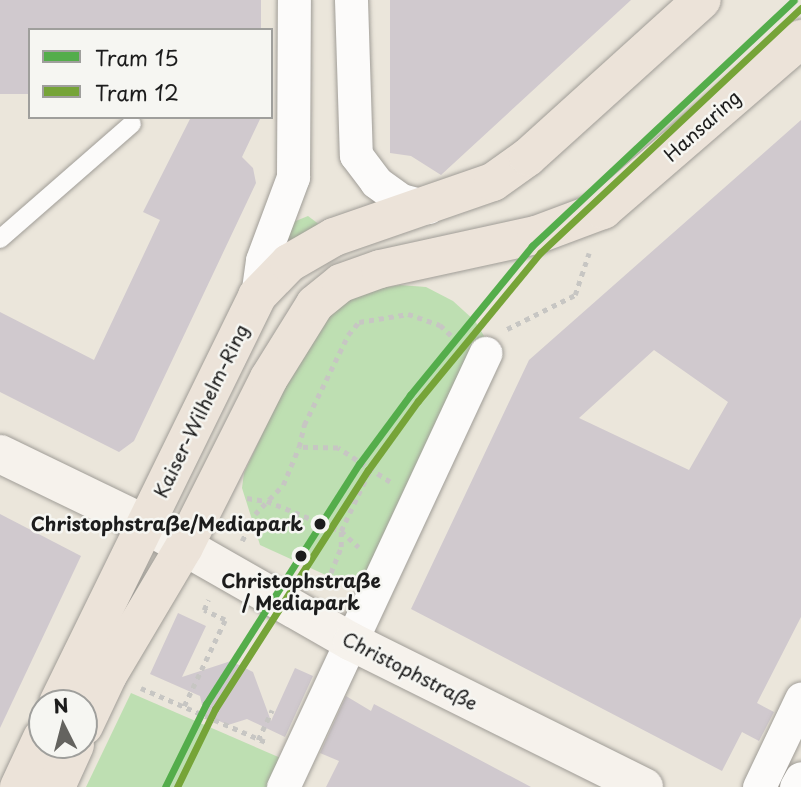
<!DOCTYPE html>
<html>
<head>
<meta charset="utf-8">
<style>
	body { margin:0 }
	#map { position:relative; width:801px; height:787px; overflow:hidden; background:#ebe6db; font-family:"Playpen Sans",sans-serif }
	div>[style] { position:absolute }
	.green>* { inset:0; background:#bedfb2 }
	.building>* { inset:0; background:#d0c9ce }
	.path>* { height:4.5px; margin-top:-2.25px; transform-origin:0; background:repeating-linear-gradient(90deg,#c7c6c3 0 5px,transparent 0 10px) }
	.roads { filter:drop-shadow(0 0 2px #a09d97) drop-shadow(0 0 2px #a09d97) }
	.lane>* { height:18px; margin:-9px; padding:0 9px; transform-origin:9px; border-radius:9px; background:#fcfbfa }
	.street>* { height:33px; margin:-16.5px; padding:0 16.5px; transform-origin:16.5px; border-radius:16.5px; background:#fcfbfa }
	.secondary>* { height:38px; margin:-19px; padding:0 19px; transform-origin:19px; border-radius:19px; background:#f6f2ec }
	.primary>* { height:38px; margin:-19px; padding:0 19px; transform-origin:19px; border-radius:19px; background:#ece3d9 }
	.tram-1>* { height:7px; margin:-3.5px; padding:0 3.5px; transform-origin:3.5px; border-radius:3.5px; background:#54ad4b }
	.tram-2>* { height:7px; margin:-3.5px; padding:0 3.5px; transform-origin:3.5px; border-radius:3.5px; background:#76a438 }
	.dots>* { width:19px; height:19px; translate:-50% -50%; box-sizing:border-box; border:4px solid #f6f6f2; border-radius:50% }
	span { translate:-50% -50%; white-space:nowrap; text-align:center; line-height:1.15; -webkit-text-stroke:5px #f6f6f2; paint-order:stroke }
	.street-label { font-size:19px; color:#1c1c1c }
	.stop-label { font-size:19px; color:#1c1c1c; font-weight:700 }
	.right { translate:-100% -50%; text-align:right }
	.legend { position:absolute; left:28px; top:28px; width:245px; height:91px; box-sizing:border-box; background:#f6f6f2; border:2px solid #9f9f9c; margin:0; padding:9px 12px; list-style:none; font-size:21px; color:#1c1c1c }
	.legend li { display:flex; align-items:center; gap:14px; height:35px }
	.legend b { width:35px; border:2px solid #9f9f9c }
	.north { position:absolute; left:28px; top:689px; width:70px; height:70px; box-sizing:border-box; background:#f6f6f2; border:2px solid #9f9f9c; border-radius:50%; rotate:354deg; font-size:19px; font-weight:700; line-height:28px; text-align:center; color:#1c1c1c }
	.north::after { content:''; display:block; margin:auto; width:24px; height:32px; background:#64635f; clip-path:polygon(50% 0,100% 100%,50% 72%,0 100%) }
</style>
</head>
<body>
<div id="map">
	<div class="green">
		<div style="clip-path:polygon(308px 216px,320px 225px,281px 251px,286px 225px)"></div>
		<div style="clip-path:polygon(400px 285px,426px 287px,453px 301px,475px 321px,487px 341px,363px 592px,260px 545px,242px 488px,244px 473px,304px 345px,335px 305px,371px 290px)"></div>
		<div style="clip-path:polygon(131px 693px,283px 759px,270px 787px,86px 787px)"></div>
	</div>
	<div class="building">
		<div style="clip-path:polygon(0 0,261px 0,261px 30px,30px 30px,30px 94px,0 94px)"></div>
		<div style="clip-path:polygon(390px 0,631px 0,441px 175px,411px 156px,390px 153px)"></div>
		<div style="clip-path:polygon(191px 117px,261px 117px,242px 157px,253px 168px,256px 183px,134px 441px,119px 452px,0 392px,0 312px,94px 360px,160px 220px,143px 212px)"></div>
		<div style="clip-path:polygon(evenodd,801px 120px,801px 617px,757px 703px,774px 712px,759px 741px,742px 732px,722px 771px,411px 609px,529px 360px,801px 120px,654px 350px,728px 402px,689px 470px,579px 418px,654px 350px)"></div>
		<div style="clip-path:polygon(0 514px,81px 556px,0 728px)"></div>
		<div style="clip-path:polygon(178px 613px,206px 626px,182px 677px,231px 661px,253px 672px,271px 721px,295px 668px,313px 676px,285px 737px,247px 719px,228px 725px,204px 714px,200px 696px,150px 674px)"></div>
		<div style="clip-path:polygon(346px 696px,371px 711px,374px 704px,531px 787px,326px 787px,339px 761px,320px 753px)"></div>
	</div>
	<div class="path">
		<div style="left:507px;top:329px;width:76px;rotate:-26.6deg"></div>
		<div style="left:575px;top:295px;width:44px;rotate:-71.6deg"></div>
		<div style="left:390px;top:482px;width:62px;rotate:-146.8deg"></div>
		<div style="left:338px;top:448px;width:39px;rotate:-179deg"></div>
		<div style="left:299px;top:447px;width:23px;rotate:-77deg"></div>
		<div style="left:304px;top:425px;width:100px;rotate:-63.9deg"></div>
		<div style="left:348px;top:335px;width:17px;rotate:-50deg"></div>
		<div style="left:359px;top:322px;width:50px;rotate:-9.3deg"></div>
		<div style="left:408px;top:314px;width:34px;rotate:19deg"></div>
		<div style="left:440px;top:325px;width:23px;rotate:43deg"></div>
		<div style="left:247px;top:498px;width:20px;rotate:9deg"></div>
		<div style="left:267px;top:501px;width:80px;rotate:22.1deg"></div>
		<div style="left:341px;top:531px;width:24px;rotate:42deg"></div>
		<div style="left:242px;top:541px;width:30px;rotate:-64deg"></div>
		<div style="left:255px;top:514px;width:40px;rotate:-46deg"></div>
		<div style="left:283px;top:485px;width:41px;rotate:-67.2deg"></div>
		<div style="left:340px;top:588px;width:14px;rotate:-155deg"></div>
		<div style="left:327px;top:582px;width:38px;rotate:-68deg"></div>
		<div style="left:341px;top:547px;width:16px;rotate:-90deg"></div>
		<div style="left:341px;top:531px;width:65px;rotate:-64.6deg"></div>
		<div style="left:141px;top:688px;width:138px;rotate:23.4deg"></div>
		<div style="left:184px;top:706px;width:95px;rotate:-64.5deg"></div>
		<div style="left:225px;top:620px;width:23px;rotate:-155deg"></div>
		<div style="left:204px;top:610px;width:11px;rotate:-68deg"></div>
		<div style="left:258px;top:740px;width:33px;rotate:-65deg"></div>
		<div style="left:176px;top:787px;width:77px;rotate:-63.1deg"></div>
	</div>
	<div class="roads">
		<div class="lane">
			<div style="left:0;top:239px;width:175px;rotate:-41.1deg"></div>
		</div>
		<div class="street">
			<div style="left:351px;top:0;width:155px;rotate:88.2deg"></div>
			<div style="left:356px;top:155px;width:34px;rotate:53deg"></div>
			<div style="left:376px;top:182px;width:31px;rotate:36deg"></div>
			<div style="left:401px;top:200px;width:28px;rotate:15deg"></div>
			<div style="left:257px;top:296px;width:36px;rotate:-82deg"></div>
			<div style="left:262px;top:260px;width:89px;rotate:-69.5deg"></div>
			<div style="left:293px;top:177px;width:177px;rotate:-89.7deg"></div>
			<div style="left:283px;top:787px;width:479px;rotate:-65deg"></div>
			<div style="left:759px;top:787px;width:98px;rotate:-64.5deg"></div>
			<div style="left:796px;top:787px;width:10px;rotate:-61deg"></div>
		</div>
		<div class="secondary">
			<div style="left:0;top:454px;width:161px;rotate:25.8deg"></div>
			<div style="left:145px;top:524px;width:238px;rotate:29.7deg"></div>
			<div style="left:352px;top:642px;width:326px;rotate:26.4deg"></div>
		</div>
		<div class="primary">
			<div style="left:58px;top:703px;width:453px;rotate:-63.9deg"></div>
			<div style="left:257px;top:296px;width:46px;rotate:-45.9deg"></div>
			<div style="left:289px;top:263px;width:52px;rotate:-30deg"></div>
			<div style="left:334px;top:237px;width:168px;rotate:-19.1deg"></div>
			<div style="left:493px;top:182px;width:43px;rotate:-35.5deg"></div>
			<div style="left:528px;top:157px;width:234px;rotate:-42.1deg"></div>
			<div style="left:84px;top:726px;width:56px;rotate:-64.8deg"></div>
			<div style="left:108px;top:675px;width:149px;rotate:-59.3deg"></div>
			<div style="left:184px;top:547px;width:189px;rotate:-63.3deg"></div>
			<div style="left:269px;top:378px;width:87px;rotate:-58.1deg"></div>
			<div style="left:315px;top:304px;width:33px;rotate:-39deg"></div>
			<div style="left:341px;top:283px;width:41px;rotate:-19.7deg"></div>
			<div style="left:380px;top:269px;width:160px;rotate:-12.3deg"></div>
			<div style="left:536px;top:235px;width:72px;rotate:-20.5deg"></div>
			<div style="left:603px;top:210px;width:262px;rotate:-40.8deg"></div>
			<div style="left:19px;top:787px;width:54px;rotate:-64.9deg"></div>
			<div style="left:56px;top:787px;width:46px;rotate:-65.7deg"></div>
		</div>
	</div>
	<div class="tram-1">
		<div style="left:165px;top:787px;width:93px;rotate:-63.7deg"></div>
		<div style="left:206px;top:704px;width:285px;rotate:-57.5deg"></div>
		<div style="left:359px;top:464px;width:86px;rotate:-53.5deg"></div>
		<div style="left:410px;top:395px;width:193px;rotate:-50.7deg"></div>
		<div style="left:532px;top:246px;width:359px;rotate:-43.2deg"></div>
	</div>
	<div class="tram-2">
		<div style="left:177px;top:787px;width:87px;rotate:-64deg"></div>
		<div style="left:215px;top:709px;width:284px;rotate:-57.4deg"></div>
		<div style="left:368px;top:470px;width:85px;rotate:-54.1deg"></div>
		<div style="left:418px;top:401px;width:192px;rotate:-50.5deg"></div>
		<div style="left:540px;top:253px;width:358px;rotate:-43.2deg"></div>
	</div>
	<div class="dots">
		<div style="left:320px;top:524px;background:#1c1c1c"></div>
		<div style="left:301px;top:556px;background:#1c1c1c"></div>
	</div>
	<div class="street-label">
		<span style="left:702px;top:126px;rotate:-42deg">Hansaring</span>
		<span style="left:201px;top:411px;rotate:-64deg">Kaiser-Wilhelm-Ring</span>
		<span style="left:410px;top:671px;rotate:27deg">Christophstraße</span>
	</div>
	<div class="stop-label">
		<span class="right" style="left:303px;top:524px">Christophstraße/Mediapark</span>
		<span style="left:301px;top:592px">Christophstraße<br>/ Mediapark</span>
	</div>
	<ul class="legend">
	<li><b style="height:9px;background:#54ad4b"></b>Tram 15</li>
	<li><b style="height:9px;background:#76a438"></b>Tram 12</li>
	</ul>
	<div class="north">N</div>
</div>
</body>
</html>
